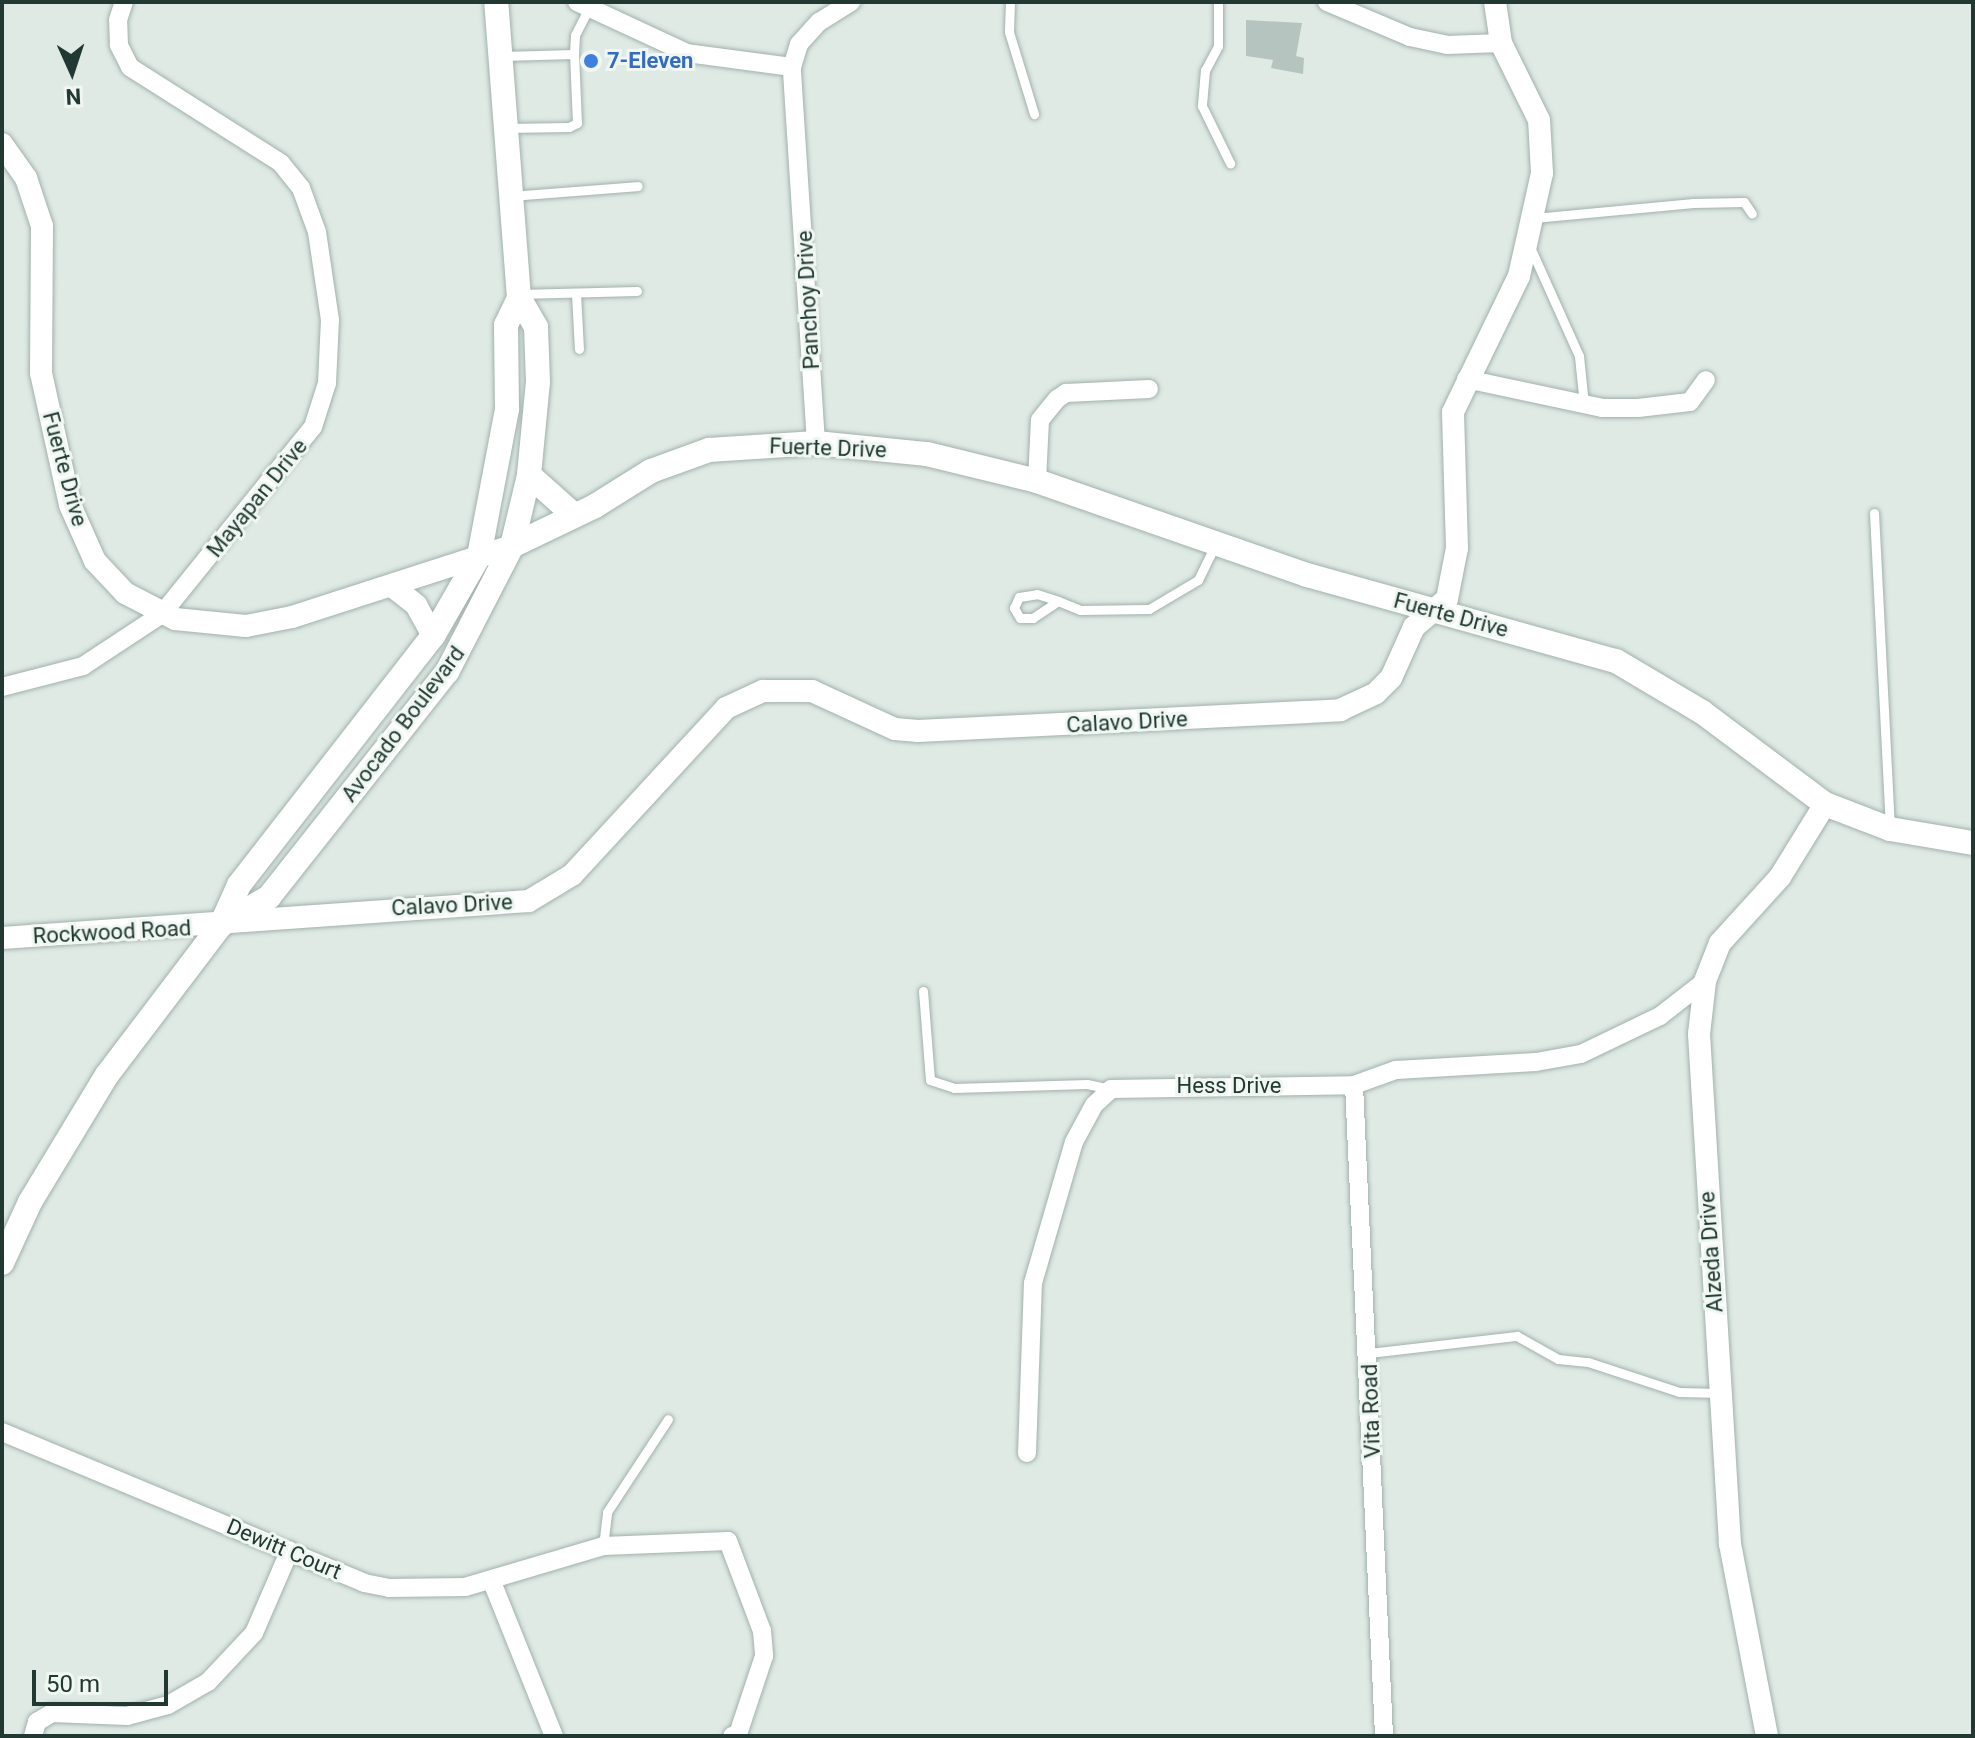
<!DOCTYPE html>
<html>
<head>
<meta charset="utf-8">
<style>
	body { margin:0 }
	#map { position:relative; width:1975px; height:1738px; overflow:hidden; background:#dfeae5; font-family:Roboto,sans-serif }
	div>[style] { position:absolute }
	.building>* { inset:0; background:#b5c4be }
	.roads { filter:drop-shadow(0 0 2px #a2b1ac) drop-shadow(0 0 2px #a2b1ac) }
	.service>* { height:9px; margin:-4.5px; padding:0 4.5px; transform-origin:4.5px; border-radius:4.5px; background:#fff }
	.minor>* { height:18px; margin:-9px; padding:0 9px; transform-origin:9px; border-radius:9px; background:#fff }
	.tertiary>* { height:22px; margin:-11px; padding:0 11px; transform-origin:11px; border-radius:11px; background:#fff }
	.secondary>* { height:24px; margin:-12px; padding:0 12px; transform-origin:12px; border-radius:12px; background:#fff }
	.dots>* { width:22px; height:22px; translate:-50% -50%; box-sizing:border-box; border:4px solid #f0f7f3; border-radius:50% }
	span { translate:-50% -50%; white-space:nowrap; text-align:center; line-height:1.15; -webkit-text-stroke:6px #f0f7f3; paint-order:stroke }
	.shop-label { font-size:22px; color:#366cbe; font-weight:700 }
	.left { translate:0 -50%; text-align:left }
	.street-label { font-size:22px; color:#213932 }
	.frame { position:absolute; inset:0; border:4px solid #213932; pointer-events:none }
	.north { position:absolute; left:32px; top:32px; width:80px; height:80px; -webkit-text-stroke:6px #f0f7f3; paint-order:stroke; rotate:177deg; font-size:22px; font-weight:700; line-height:32px; text-align:center; color:#213932 }
	.north::after { content:''; display:block; margin:auto; width:28px; height:36px; background:#213932; clip-path:polygon(50% 0,100% 100%,50% 72%,0 100%) }
	.scale { position:absolute; left:32px; top:1670px; width:136px; height:36px; box-sizing:border-box; border:4px solid #213932; border-top:0; padding-left:10px; font-size:24px; line-height:28px; white-space:nowrap; color:#213932; -webkit-text-stroke:6px #f0f7f3; paint-order:stroke }
</style>
</head>
<body>
<div id="map">
	<div class="building">
		<div style="clip-path:polygon(1246px 20px,1302px 23px,1296px 56px,1304px 58px,1303px 74px,1271px 68px,1273px 60px,1246px 56px)"></div>
	</div>
	<div class="roads">
		<div class="service">
			<div style="left:1010px;top:2px;width:30px;rotate:92deg"></div>
			<div style="left:1009px;top:32px;width:86px;rotate:73deg"></div>
			<div style="left:1218px;top:2px;width:44px;rotate:90deg"></div>
			<div style="left:1218px;top:46px;width:27px;rotate:118deg"></div>
			<div style="left:1205px;top:70px;width:36px;rotate:95deg"></div>
			<div style="left:1202px;top:106px;width:64px;rotate:63.8deg"></div>
			<div style="left:574px;top:54px;width:19px;rotate:-87deg"></div>
			<div style="left:575px;top:35px;width:31px;rotate:-63deg"></div>
			<div style="left:502px;top:56px;width:72px;rotate:-1.6deg"></div>
			<div style="left:574px;top:54px;width:69px;rotate:87.5deg"></div>
			<div style="left:577px;top:123px;width:9px;rotate:153deg"></div>
			<div style="left:569px;top:127px;width:63px;rotate:179.1deg"></div>
			<div style="left:512px;top:196px;width:126px;rotate:-4.5deg"></div>
			<div style="left:1534px;top:218px;width:160px;rotate:-5.4deg"></div>
			<div style="left:1693px;top:203px;width:51px;rotate:-1.1deg"></div>
			<div style="left:1744px;top:202px;width:14px;rotate:56deg"></div>
			<div style="left:1530px;top:247px;width:120px;rotate:65.8deg"></div>
			<div style="left:1579px;top:356px;width:48px;rotate:84.1deg"></div>
			<div style="left:519px;top:294px;width:118px;rotate:-1.5deg"></div>
			<div style="left:576px;top:294px;width:55px;rotate:86.9deg"></div>
			<div style="left:1874px;top:513px;width:312px;rotate:87.1deg"></div>
			<div style="left:1058px;top:601px;width:30px;rotate:146deg"></div>
			<div style="left:1033px;top:618px;width:13px;rotate:180deg"></div>
			<div style="left:1020px;top:618px;width:12px;rotate:-121deg"></div>
			<div style="left:1014px;top:608px;width:12px;rotate:-66deg"></div>
			<div style="left:1019px;top:597px;width:18px;rotate:-9deg"></div>
			<div style="left:1037px;top:594px;width:22px;rotate:18deg"></div>
			<div style="left:1058px;top:601px;width:24px;rotate:22deg"></div>
			<div style="left:1080px;top:610px;width:69px;rotate:-0.8deg"></div>
			<div style="left:1149px;top:609px;width:57px;rotate:-30.6deg"></div>
			<div style="left:1198px;top:580px;width:39px;rotate:-64deg"></div>
			<div style="left:923px;top:991px;width:89px;rotate:85.5deg"></div>
			<div style="left:930px;top:1080px;width:25px;rotate:18deg"></div>
			<div style="left:954px;top:1088px;width:133px;rotate:-1.7deg"></div>
			<div style="left:1087px;top:1084px;width:25px;rotate:12deg"></div>
			<div style="left:1369px;top:1353px;width:149px;rotate:-6.6deg"></div>
			<div style="left:1517px;top:1336px;width:47px;rotate:29.3deg"></div>
			<div style="left:1558px;top:1359px;width:30px;rotate:6deg"></div>
			<div style="left:1588px;top:1362px;width:96px;rotate:18.2deg"></div>
			<div style="left:1679px;top:1392px;width:41px;rotate:1.4deg"></div>
			<div style="left:603px;top:1546px;width:34px;rotate:-83deg"></div>
			<div style="left:607px;top:1512px;width:111px;rotate:-56.7deg"></div>
		</div>
		<div class="minor">
			<div style="left:577px;top:2px;width:121px;rotate:24.9deg"></div>
			<div style="left:687px;top:53px;width:106px;rotate:7.6deg"></div>
			<div style="left:1327px;top:2px;width:90px;rotate:22.9deg"></div>
			<div style="left:1410px;top:37px;width:38px;rotate:12deg"></div>
			<div style="left:1447px;top:45px;width:54px;rotate:-2.1deg"></div>
			<div style="left:1466px;top:379px;width:139px;rotate:12deg"></div>
			<div style="left:1602px;top:408px;width:36px"></div>
			<div style="left:1638px;top:408px;width:52px;rotate:-6.6deg"></div>
			<div style="left:1690px;top:402px;width:27px;rotate:-54deg"></div>
			<div style="left:816px;top:443px;width:377px;rotate:-93.7deg"></div>
			<div style="left:792px;top:67px;width:24px;rotate:-73deg"></div>
			<div style="left:799px;top:44px;width:30px;rotate:-48deg"></div>
			<div style="left:819px;top:22px;width:38px;rotate:-32deg"></div>
			<div style="left:1037px;top:481px;width:61px;rotate:-87.2deg"></div>
			<div style="left:1040px;top:420px;width:27px;rotate:-51deg"></div>
			<div style="left:1057px;top:399px;width:11px;rotate:-34deg"></div>
			<div style="left:1066px;top:393px;width:83px;rotate:-2.8deg"></div>
			<div style="left:2px;top:687px;width:84px;rotate:-14.5deg"></div>
			<div style="left:83px;top:666px;width:95px;rotate:-33.4deg"></div>
			<div style="left:162px;top:614px;width:240px;rotate:-51.1deg"></div>
			<div style="left:313px;top:427px;width:46px;rotate:-72.3deg"></div>
			<div style="left:327px;top:383px;width:63px;rotate:-87.3deg"></div>
			<div style="left:330px;top:320px;width:89px;rotate:-98.4deg"></div>
			<div style="left:317px;top:232px;width:47px;rotate:-110deg"></div>
			<div style="left:301px;top:188px;width:32px;rotate:-129deg"></div>
			<div style="left:281px;top:163px;width:179px;rotate:-147.6deg"></div>
			<div style="left:130px;top:67px;width:25px;rotate:-117deg"></div>
			<div style="left:119px;top:45px;width:25px;rotate:-92deg"></div>
			<div style="left:118px;top:20px;width:19px;rotate:-72deg"></div>
			<div style="left:1354px;top:1085px;width:652px;rotate:87.36deg"></div>
			<div style="left:2px;top:1432px;width:392px;rotate:22.6deg"></div>
			<div style="left:364px;top:1583px;width:25px;rotate:11deg"></div>
			<div style="left:389px;top:1588px;width:76px;rotate:-0.8deg"></div>
			<div style="left:465px;top:1587px;width:144px;rotate:-16.5deg"></div>
			<div style="left:603px;top:1546px;width:125px;rotate:-2.3deg"></div>
			<div style="left:728px;top:1541px;width:96px;rotate:69.3deg"></div>
			<div style="left:762px;top:1631px;width:25px;rotate:85deg"></div>
			<div style="left:764px;top:1656px;width:82px;rotate:108.4deg"></div>
			<div style="left:738px;top:1734px;width:6px;rotate:162deg"></div>
			<div style="left:1027px;top:1453px;width:170px;rotate:-88deg"></div>
			<div style="left:1033px;top:1283px;width:147px;rotate:-73.8deg"></div>
			<div style="left:1074px;top:1142px;width:42px;rotate:-61.6deg"></div>
			<div style="left:1094px;top:1105px;width:23px;rotate:-43deg"></div>
			<div style="left:1111px;top:1089px;width:243px;rotate:-0.9deg"></div>
			<div style="left:1354px;top:1085px;width:45px;rotate:-19.7deg"></div>
			<div style="left:1396px;top:1070px;width:140px;rotate:-3.3deg"></div>
			<div style="left:1536px;top:1062px;width:46px;rotate:-10.1deg"></div>
			<div style="left:1581px;top:1054px;width:88px;rotate:-25.7deg"></div>
			<div style="left:1660px;top:1016px;width:57px;rotate:-37.9deg"></div>
			<div style="left:492px;top:1582px;width:166px;rotate:68.1deg"></div>
			<div style="left:33px;top:1736px;width:15px;rotate:-74deg"></div>
			<div style="left:37px;top:1722px;width:17px;rotate:-31deg"></div>
			<div style="left:52px;top:1713px;width:75px;rotate:2.3deg"></div>
			<div style="left:127px;top:1716px;width:42px;rotate:-15deg"></div>
			<div style="left:168px;top:1705px;width:46px;rotate:-29.9deg"></div>
			<div style="left:208px;top:1682px;width:67px;rotate:-46.8deg"></div>
			<div style="left:254px;top:1633px;width:90px;rotate:-66.6deg"></div>
		</div>
		<div class="tertiary">
			<div style="left:2px;top:144px;width:42px;rotate:54.8deg"></div>
			<div style="left:26px;top:178px;width:51px;rotate:71.6deg"></div>
			<div style="left:42px;top:226px;width:147px;rotate:90.4deg"></div>
			<div style="left:41px;top:373px;width:135px;rotate:77.6deg"></div>
			<div style="left:70px;top:505px;width:61px;rotate:65.9deg"></div>
			<div style="left:95px;top:561px;width:44px;rotate:46.8deg"></div>
			<div style="left:125px;top:593px;width:56px;rotate:27.5deg"></div>
			<div style="left:175px;top:619px;width:71px;rotate:5.6deg"></div>
			<div style="left:246px;top:626px;width:47px;rotate:-11.1deg"></div>
			<div style="left:292px;top:617px;width:231px;rotate:-17.9deg"></div>
			<div style="left:392px;top:586px;width:31px;rotate:38deg"></div>
			<div style="left:416px;top:605px;width:35px;rotate:61deg"></div>
			<div style="left:2px;top:938px;width:528px;rotate:-4.02deg"></div>
			<div style="left:529px;top:901px;width:50px;rotate:-31.2deg"></div>
			<div style="left:572px;top:875px;width:227px;rotate:-47.3deg"></div>
			<div style="left:726px;top:708px;width:41px;rotate:-24.7deg"></div>
			<div style="left:763px;top:691px;width:49px"></div>
			<div style="left:812px;top:691px;width:91px;rotate:24.6deg"></div>
			<div style="left:895px;top:729px;width:23px;rotate:5deg"></div>
			<div style="left:918px;top:731px;width:423px;rotate:-2.8deg"></div>
			<div style="left:1340px;top:710px;width:40px;rotate:-25deg"></div>
			<div style="left:1376px;top:693px;width:21px;rotate:-45deg"></div>
			<div style="left:1391px;top:678px;width:56px;rotate:-65.7deg"></div>
			<div style="left:1414px;top:627px;width:43px;rotate:-40.3deg"></div>
			<div style="left:1447px;top:599px;width:52px;rotate:-78.9deg"></div>
			<div style="left:1457px;top:548px;width:136px;rotate:-91.7deg"></div>
			<div style="left:1453px;top:412px;width:151px;rotate:-64.1deg"></div>
			<div style="left:1519px;top:276px;width:106px;rotate:-77.4deg"></div>
			<div style="left:1542px;top:173px;width:53px;rotate:-93.2deg"></div>
			<div style="left:1539px;top:120px;width:86px;rotate:-116.3deg"></div>
			<div style="left:1501px;top:43px;width:41px;rotate:-98.3deg"></div>
			<div style="left:1767px;top:1736px;width:196px;rotate:-100.9deg"></div>
			<div style="left:1730px;top:1544px;width:511px;rotate:-93.48deg"></div>
			<div style="left:1699px;top:1034px;width:53px;rotate:-83.5deg"></div>
			<div style="left:1705px;top:981px;width:41px;rotate:-68.5deg"></div>
			<div style="left:1720px;top:943px;width:89px;rotate:-47.7deg"></div>
			<div style="left:1780px;top:877px;width:86px;rotate:-58.3deg"></div>
		</div>
		<div class="secondary">
			<div style="left:529px;top:475px;width:59px;rotate:41.6deg"></div>
			<div style="left:512px;top:546px;width:92px;rotate:-25.7deg"></div>
			<div style="left:595px;top:506px;width:66px;rotate:-32deg"></div>
			<div style="left:651px;top:471px;width:62px;rotate:-19.9deg"></div>
			<div style="left:709px;top:450px;width:107px;rotate:-3.7deg"></div>
			<div style="left:816px;top:443px;width:112px;rotate:5.7deg"></div>
			<div style="left:927px;top:454px;width:113px;rotate:13.8deg"></div>
			<div style="left:1037px;top:481px;width:286px;rotate:19.2deg"></div>
			<div style="left:1307px;top:575px;width:321px;rotate:15.6deg"></div>
			<div style="left:1616px;top:661px;width:100px;rotate:30.7deg"></div>
			<div style="left:1702px;top:712px;width:154px;rotate:36.8deg"></div>
			<div style="left:1825px;top:804px;width:70px;rotate:21deg"></div>
			<div style="left:1890px;top:829px;width:84px;rotate:9.6deg"></div>
			<div style="left:221px;top:925px;width:56px;rotate:-30.3deg"></div>
			<div style="left:269px;top:897px;width:287px;rotate:-51.7deg"></div>
			<div style="left:447px;top:672px;width:142px;rotate:-62.7deg"></div>
			<div style="left:512px;top:546px;width:73px;rotate:-76.5deg"></div>
			<div style="left:529px;top:475px;width:93px;rotate:-84.5deg"></div>
			<div style="left:538px;top:382px;width:55px;rotate:-92.1deg"></div>
			<div style="left:536px;top:327px;width:34px;rotate:-120deg"></div>
			<div style="left:519px;top:298px;width:297px;rotate:-94.4deg"></div>
			<div style="left:2px;top:1263px;width:67px;rotate:-65.3deg"></div>
			<div style="left:30px;top:1202px;width:149px;rotate:-58.8deg"></div>
			<div style="left:107px;top:1075px;width:188px;rotate:-52.8deg"></div>
			<div style="left:221px;top:925px;width:44px;rotate:-65.8deg"></div>
			<div style="left:239px;top:885px;width:316px;rotate:-52.1deg"></div>
			<div style="left:433px;top:636px;width:92px;rotate:-60.1deg"></div>
			<div style="left:479px;top:556px;width:150px;rotate:-79.2deg"></div>
			<div style="left:507px;top:409px;width:84px;rotate:-90.7deg"></div>
			<div style="left:506px;top:325px;width:30px;rotate:-64deg"></div>
		</div>
	</div>
	<div class="dots">
		<div style="left:591px;top:61px;background:#3f7fe0"></div>
	</div>
	<div class="shop-label">
		<span class="left" style="left:607px;top:61px">7-Eleven</span>
	</div>
	<div class="street-label">
		<span style="left:808px;top:300px;rotate:-93deg">Panchoy Drive</span>
		<span style="left:828px;top:448px;rotate:2deg">Fuerte Drive</span>
		<span style="left:65px;top:469px;rotate:75deg">Fuerte Drive</span>
		<span style="left:257px;top:498px;rotate:-51deg">Mayapan Drive</span>
		<span style="left:1451px;top:615px;rotate:15deg">Fuerte Drive</span>
		<span style="left:1127px;top:722px;rotate:-3deg">Calavo Drive</span>
		<span style="left:403px;top:724px;rotate:-53deg">Avocado Boulevard</span>
		<span style="left:452px;top:905px;rotate:-3deg">Calavo Drive</span>
		<span style="left:112px;top:932px;rotate:-3deg">Rockwood Road</span>
		<span style="left:1229px;top:1086px">Hess Drive</span>
		<span style="left:1711px;top:1252px;rotate:-94deg">Alzeda Drive</span>
		<span style="left:1371px;top:1411px;rotate:-92deg">Vita Road</span>
		<span style="left:284px;top:1549px;rotate:23deg">Dewitt Court</span>
	</div>
	<div class="frame"></div>
	<div class="north">N</div>
	<div class="scale">50 m</div>
</div>
</body>
</html>
